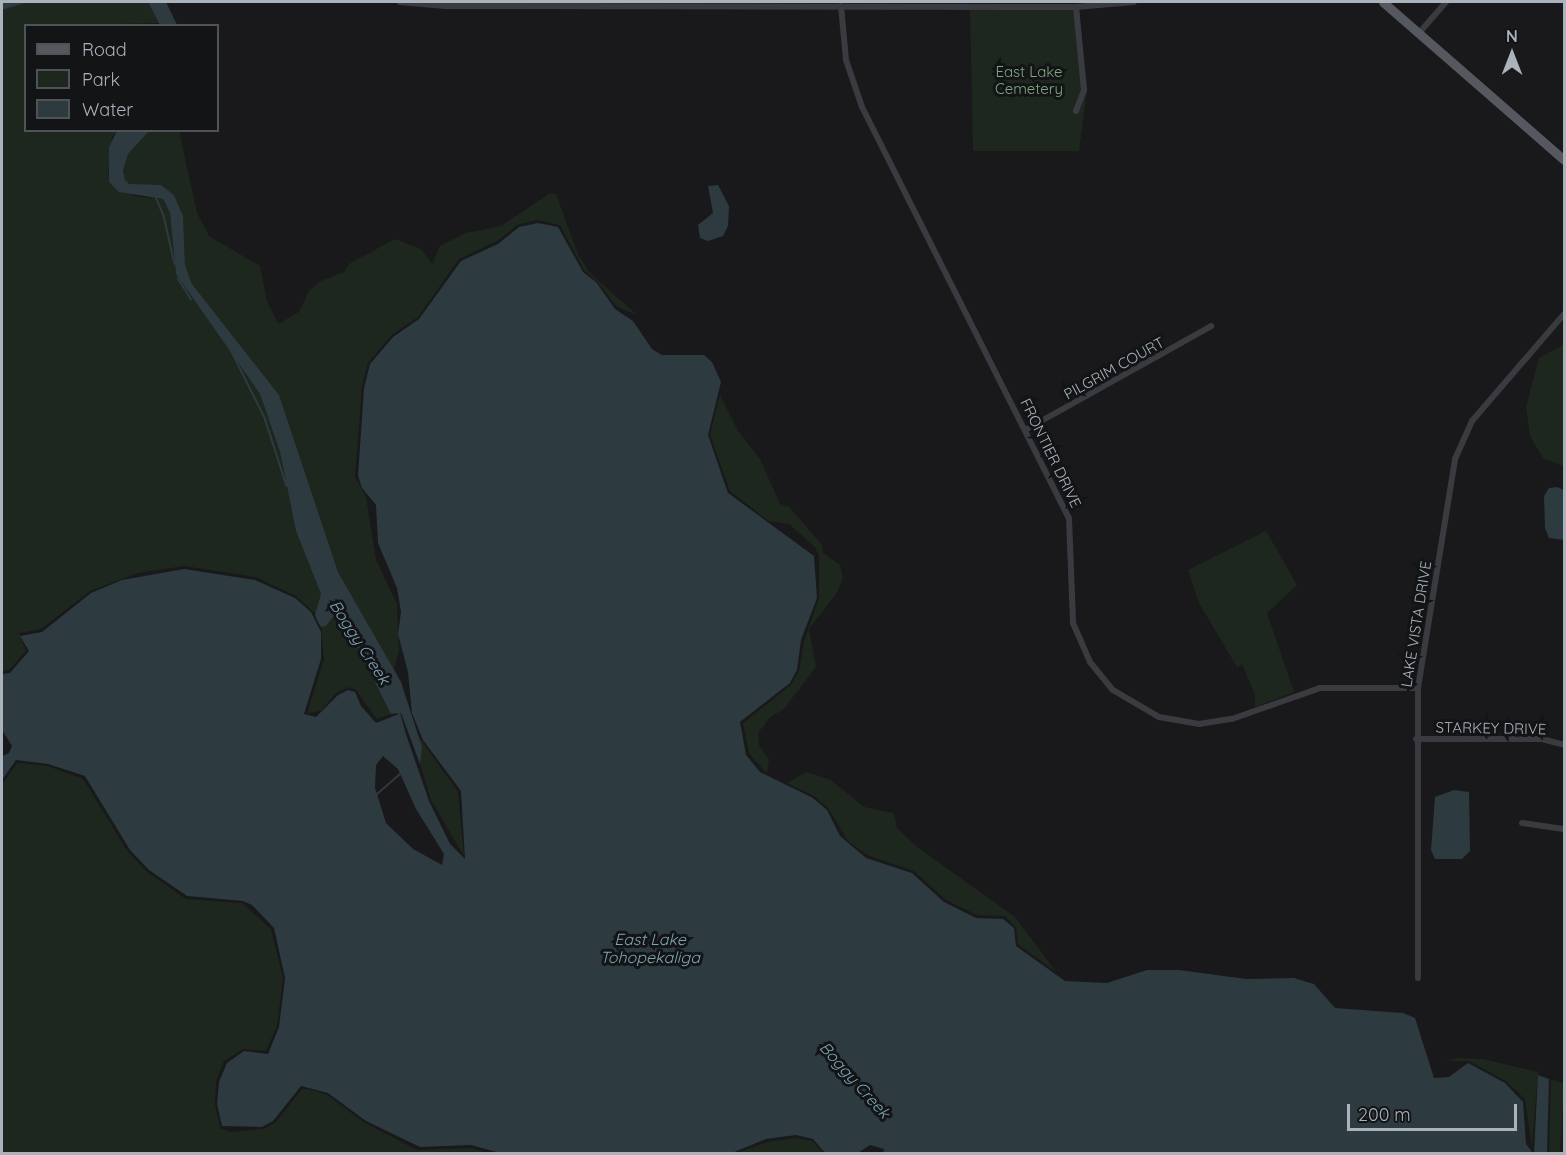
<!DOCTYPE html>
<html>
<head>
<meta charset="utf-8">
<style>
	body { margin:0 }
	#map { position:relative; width:1566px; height:1155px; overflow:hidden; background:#19191b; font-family:Quicksand,sans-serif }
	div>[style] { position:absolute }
	.green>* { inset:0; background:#1e271e }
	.water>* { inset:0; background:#2d3a40 }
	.stream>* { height:1.5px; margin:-0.75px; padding:0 0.75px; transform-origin:0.75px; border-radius:0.75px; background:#2d3a40 }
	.street>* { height:6px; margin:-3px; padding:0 3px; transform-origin:3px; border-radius:3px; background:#393b40 }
	.primary>* { height:9px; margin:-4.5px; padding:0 4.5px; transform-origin:4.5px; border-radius:4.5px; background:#55595f }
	span { translate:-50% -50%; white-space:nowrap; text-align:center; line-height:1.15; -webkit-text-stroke:6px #131416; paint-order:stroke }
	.park-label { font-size:15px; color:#83a780 }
	.street-label { font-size:15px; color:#aab2bb }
	.water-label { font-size:16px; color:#7fa5b8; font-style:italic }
	.frame { position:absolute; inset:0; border:3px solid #aab2bb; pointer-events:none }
	.legend { position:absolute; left:24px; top:24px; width:195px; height:108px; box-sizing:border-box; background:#131416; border:2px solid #4f5358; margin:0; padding:8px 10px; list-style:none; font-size:18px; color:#aab2bb }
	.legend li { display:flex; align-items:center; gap:12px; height:30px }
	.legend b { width:30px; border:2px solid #4f5358 }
	.north { position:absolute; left:1482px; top:24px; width:60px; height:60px; -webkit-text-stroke:4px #131416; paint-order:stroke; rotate:0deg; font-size:16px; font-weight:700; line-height:24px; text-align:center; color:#aab2bb }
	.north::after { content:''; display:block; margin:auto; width:21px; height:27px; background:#aab2bb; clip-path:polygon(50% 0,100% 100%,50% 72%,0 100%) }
	.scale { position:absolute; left:1347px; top:1104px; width:170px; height:27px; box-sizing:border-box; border:3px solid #aab2bb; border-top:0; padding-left:8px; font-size:18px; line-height:21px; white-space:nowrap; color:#aab2bb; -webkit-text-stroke:4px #131416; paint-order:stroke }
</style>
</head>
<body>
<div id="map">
	<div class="green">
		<div style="clip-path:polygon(28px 2px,148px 2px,160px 23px,26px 26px,26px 130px,117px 131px,112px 137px,108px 175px,133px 196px,162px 199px,170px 213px,176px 274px,260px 394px,280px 452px,296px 531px,321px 594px,317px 615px,296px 596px,256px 577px,184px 566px,138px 573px,90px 591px,41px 629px,19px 633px,26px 651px,9px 670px,2px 671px,2px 10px)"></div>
		<div style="clip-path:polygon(970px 8px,1079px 10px,1087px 89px,1079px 151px,973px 151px)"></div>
		<div style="clip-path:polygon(149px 131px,179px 131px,197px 213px,209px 236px,260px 266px,267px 301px,278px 324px,299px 312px,309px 291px,321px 281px,344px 272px,349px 264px,395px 239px,421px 249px,432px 264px,440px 246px,466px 233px,501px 226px,549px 194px,556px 194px,578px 254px,589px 272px,637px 315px,616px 306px,597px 281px,584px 270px,560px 225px,537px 220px,517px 225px,497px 241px,459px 259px,418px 317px,392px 335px,368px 363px,362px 387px,355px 477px,366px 497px,376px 560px,397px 604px,399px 650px,394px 670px,338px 572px,279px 395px,192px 284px,185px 265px,183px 216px,174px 195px,161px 185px,129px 185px,125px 180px,123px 171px,128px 154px)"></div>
		<div style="clip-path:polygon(1564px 344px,1564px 466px,1543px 458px,1530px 436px,1526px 407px,1539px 358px)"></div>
		<div style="clip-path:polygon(720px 395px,738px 431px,760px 459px,780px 504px,789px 507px,822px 545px,823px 553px,840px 565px,843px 578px,836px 594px,809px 629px,816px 667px,783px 710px,770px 717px,758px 733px,759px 745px,769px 760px,767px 774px,749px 753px,743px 723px,791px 685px,799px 671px,804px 641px,819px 598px,819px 555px,815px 547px,789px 524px,769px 521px,730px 491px,710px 435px)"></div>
		<div style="clip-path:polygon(1266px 531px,1297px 585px,1267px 613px,1294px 692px,1255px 707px,1255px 695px,1242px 664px,1237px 667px,1199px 603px,1188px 570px)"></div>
		<div style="clip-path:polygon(336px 613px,345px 625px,391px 714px,377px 719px,356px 690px,349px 687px,336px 693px,321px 711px,307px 713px,324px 659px,321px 627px)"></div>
		<div style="clip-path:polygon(417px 734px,458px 792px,464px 856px,431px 800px,420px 764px)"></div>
		<div style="clip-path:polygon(17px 763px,48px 766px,83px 779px,128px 852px,147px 872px,186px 899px,242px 903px,271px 929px,283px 978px,277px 1026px,266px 1051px,243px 1049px,224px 1061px,216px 1081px,215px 1104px,220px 1128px,231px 1132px,263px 1129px,275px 1123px,302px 1089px,308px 1089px,327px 1095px,365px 1123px,417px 1150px,471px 1148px,489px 1153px,2px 1153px,2px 785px)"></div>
		<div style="clip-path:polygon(806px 772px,831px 780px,864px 807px,894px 813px,897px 828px,917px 847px,1015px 917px,1056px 972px,1018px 944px,1016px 927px,1005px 916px,977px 915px,946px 900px,914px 871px,867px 855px,848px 841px,828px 808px,814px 796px,787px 783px)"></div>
		<div style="clip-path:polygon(1459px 1058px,1483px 1059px,1538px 1072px,1532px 1147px,1525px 1099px,1506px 1081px,1469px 1061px,1444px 1061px)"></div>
		<div style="clip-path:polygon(1551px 1079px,1564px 1084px,1560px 1153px,1549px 1153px)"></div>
		<div style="clip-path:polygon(795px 1138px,812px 1141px,823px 1153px,737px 1153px,767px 1142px)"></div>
	</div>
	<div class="water">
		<div style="clip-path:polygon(2px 2px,28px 2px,2px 10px)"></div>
		<div style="clip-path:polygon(148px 2px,166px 2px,177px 25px,160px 25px)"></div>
		<div style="clip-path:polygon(117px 131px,149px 131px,128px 154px,123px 171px,125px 180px,129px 184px,161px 185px,174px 195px,183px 216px,185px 265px,192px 284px,279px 395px,338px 572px,401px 682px,422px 747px,420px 764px,401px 713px,391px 714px,345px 624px,336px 613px,326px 626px,321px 627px,318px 622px,315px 615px,321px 594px,296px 531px,280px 452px,260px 394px,176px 274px,170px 213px,163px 199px,119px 192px,109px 182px,109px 147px)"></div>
		<div style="clip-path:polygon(718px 185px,729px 206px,728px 226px,723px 236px,708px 241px,700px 238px,698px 225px,713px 213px,708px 186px)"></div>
		<div style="clip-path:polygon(evenodd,538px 223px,558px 227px,583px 272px,596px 282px,615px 309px,633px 321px,652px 349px,662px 355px,704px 355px,712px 362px,721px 382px,708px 435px,728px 493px,814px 556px,817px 598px,801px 640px,797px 670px,790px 683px,740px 722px,746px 755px,760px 772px,813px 798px,827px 810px,840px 836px,866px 858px,912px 873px,944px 902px,976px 918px,1003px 919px,1014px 928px,1016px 946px,1065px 981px,1107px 983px,1147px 970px,1179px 970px,1246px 979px,1294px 978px,1314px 984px,1335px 1008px,1403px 1013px,1415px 1018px,1434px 1078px,1449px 1077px,1468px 1063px,1505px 1083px,1523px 1102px,1526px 1144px,1533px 1153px,883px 1154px,884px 1149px,870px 1145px,858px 1153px,826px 1154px,813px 1139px,796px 1135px,766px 1139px,732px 1153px,500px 1153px,471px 1145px,420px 1147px,366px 1121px,328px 1093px,301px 1086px,273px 1121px,262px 1127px,222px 1126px,217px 1104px,219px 1082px,227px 1063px,244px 1051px,268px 1054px,279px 1027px,285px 978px,274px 928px,252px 905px,243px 901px,187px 896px,149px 870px,130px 850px,85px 776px,48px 764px,16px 760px,2px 780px,2px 756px,9px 753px,12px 746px,2px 730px,2px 674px,10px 673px,29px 651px,20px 636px,42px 632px,91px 593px,122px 580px,184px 569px,255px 580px,295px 598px,311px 612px,321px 632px,321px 659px,304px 714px,316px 717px,338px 695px,348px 690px,355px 692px,361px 706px,376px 723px,399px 714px,429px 801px,450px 844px,465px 859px,461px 791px,423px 740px,412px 713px,408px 672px,398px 634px,401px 612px,397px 588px,378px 543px,376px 505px,362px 488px,358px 476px,364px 388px,370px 364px,393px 337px,419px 319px,461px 261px,498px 244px,519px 227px,538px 223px,383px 756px,398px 769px,416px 809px,444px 854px,442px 865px,413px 849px,386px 823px,375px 788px,376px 765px,383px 756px)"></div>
		<div style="clip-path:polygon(1557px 487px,1564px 490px,1564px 540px,1549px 538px,1545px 528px,1544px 496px,1549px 488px)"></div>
		<div style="clip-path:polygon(1454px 790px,1469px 792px,1470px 851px,1462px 859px,1435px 859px,1431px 850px,1435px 797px)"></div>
		<div style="clip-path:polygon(1538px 1075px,1549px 1079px,1547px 1153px,1534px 1153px)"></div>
	</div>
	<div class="stream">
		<div style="left:156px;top:197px;width:21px;rotate:67deg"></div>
		<div style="left:164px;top:216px;width:49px;rotate:77.1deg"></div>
		<div style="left:178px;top:278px;width:25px;rotate:58deg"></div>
		<div style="left:231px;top:350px;width:76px;rotate:63.4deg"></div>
		<div style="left:265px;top:418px;width:71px;rotate:72.1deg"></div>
		<div style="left:399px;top:711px;width:34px;rotate:75deg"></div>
		<div style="left:376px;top:795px;width:33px;rotate:-41deg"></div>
	</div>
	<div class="street">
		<div style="left:400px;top:2px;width:45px;rotate:5.1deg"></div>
		<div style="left:445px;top:6px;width:631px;rotate:0.09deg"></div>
		<div style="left:1076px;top:7px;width:58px;rotate:-4.9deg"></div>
		<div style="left:841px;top:6px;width:54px;rotate:84.7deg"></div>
		<div style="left:846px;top:60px;width:50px;rotate:71.2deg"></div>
		<div style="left:862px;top:107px;width:460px;rotate:63.3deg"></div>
		<div style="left:1069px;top:518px;width:105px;rotate:87.8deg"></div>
		<div style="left:1073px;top:623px;width:43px;rotate:66.4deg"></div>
		<div style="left:1090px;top:662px;width:36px;rotate:51deg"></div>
		<div style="left:1113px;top:690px;width:53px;rotate:30.4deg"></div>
		<div style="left:1159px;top:717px;width:41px;rotate:9.9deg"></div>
		<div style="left:1199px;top:724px;width:33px;rotate:-9deg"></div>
		<div style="left:1232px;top:719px;width:93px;rotate:-19.4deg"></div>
		<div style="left:1320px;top:688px;width:98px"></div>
		<div style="left:1419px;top:33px;width:41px;rotate:-48.9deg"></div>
		<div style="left:1076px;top:111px;width:22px;rotate:-69deg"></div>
		<div style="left:1084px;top:90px;width:83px;rotate:-95.5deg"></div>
		<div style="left:1027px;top:429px;width:211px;rotate:-29.2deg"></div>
		<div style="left:1416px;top:739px;width:126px"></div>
		<div style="left:1542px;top:739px;width:23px;rotate:15deg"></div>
		<div style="left:1522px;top:823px;width:42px;rotate:8.1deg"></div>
		<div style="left:1418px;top:978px;width:290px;rotate:-90deg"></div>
		<div style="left:1418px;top:688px;width:232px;rotate:-80.8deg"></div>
		<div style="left:1455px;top:459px;width:42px;rotate:-65.9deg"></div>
		<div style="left:1472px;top:421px;width:141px;rotate:-49.3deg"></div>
	</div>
	<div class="primary">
		<div style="left:1383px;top:2px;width:240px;rotate:41.1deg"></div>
	</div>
	<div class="park-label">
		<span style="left:1029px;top:80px">East Lake<br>Cemetery</span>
	</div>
	<div class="street-label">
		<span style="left:1114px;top:368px;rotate:-29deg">PILGRIM COURT</span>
		<span style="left:1051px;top:453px;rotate:64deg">FRONTIER DRIVE</span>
		<span style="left:1416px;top:624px;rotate:-81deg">LAKE VISTA DRIVE</span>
		<span style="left:1491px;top:728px;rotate:1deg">STARKEY DRIVE</span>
	</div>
	<div class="water-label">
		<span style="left:360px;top:642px;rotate:57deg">Boggy Creek</span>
		<span style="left:650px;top:948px">East Lake<br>Tohopekaliga</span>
		<span style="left:855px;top:1080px;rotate:48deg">Boggy Creek</span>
	</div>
	<div class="frame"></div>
	<ul class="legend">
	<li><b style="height:8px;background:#55595f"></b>Road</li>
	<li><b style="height:16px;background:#1e271e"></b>Park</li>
	<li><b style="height:16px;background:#2d3a40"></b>Water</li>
	</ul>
	<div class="north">N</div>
	<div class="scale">200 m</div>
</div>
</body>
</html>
